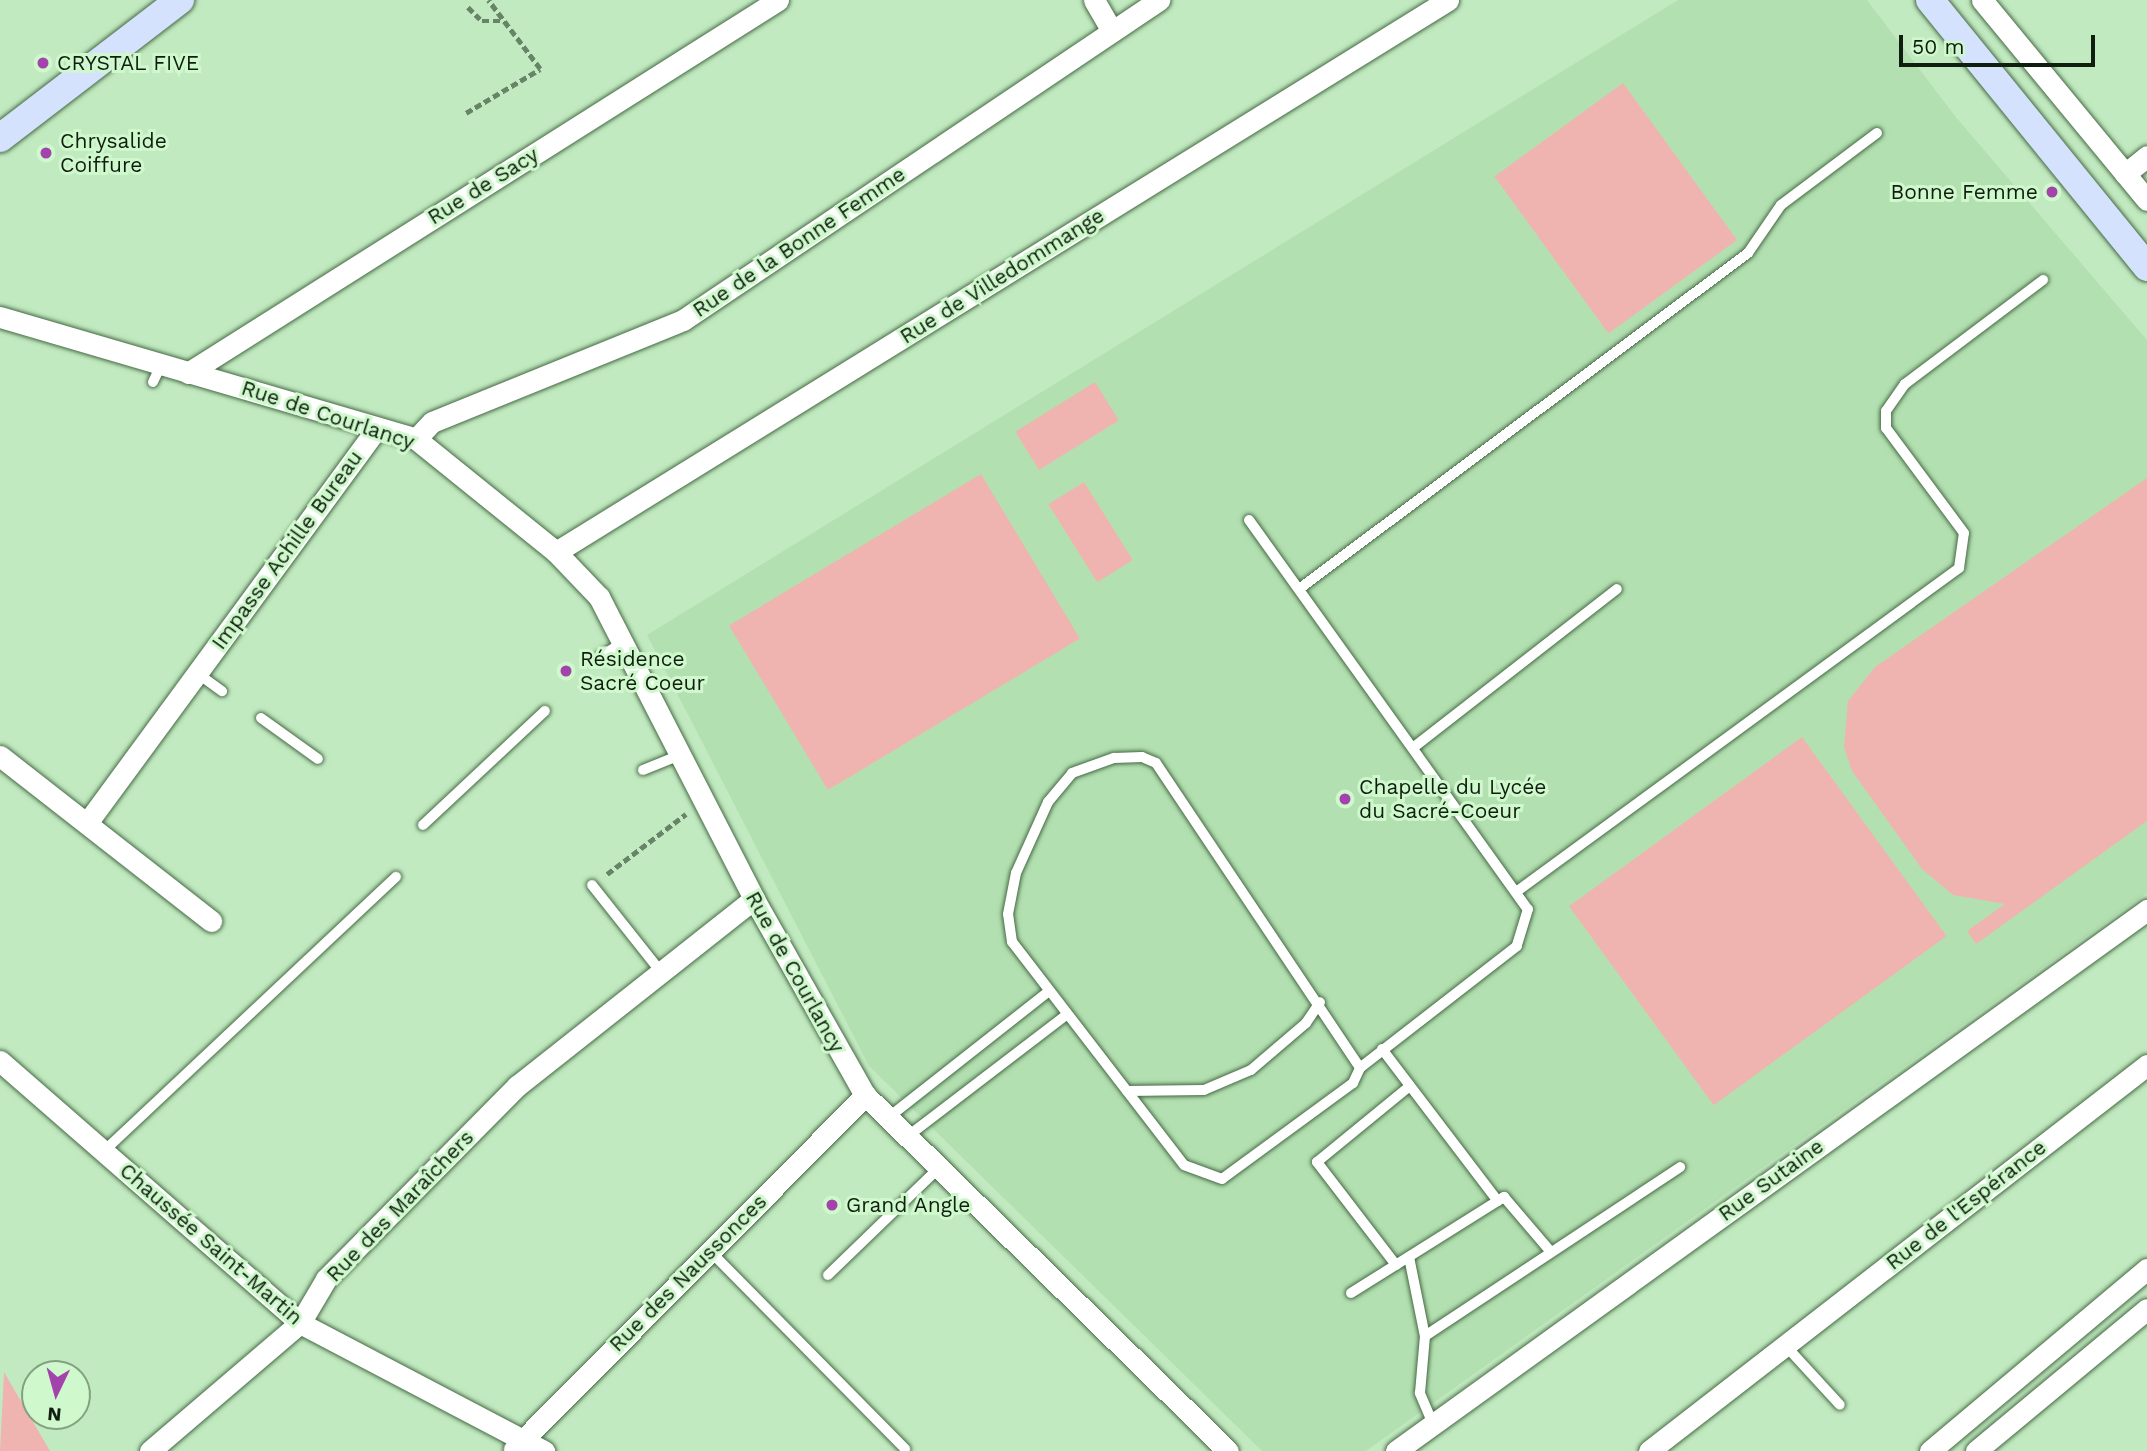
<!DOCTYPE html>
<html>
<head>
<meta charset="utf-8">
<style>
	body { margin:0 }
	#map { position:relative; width:2147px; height:1451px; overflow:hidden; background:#c2eac0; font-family:"Work Sans",sans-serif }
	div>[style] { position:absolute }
	.built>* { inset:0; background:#b3e0b1 }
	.green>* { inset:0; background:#f0b4b0; transform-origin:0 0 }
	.path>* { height:4.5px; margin-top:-2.25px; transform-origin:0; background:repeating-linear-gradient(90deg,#688467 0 7px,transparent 0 10.5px) }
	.roads { filter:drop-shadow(0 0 2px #466a45) drop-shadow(0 0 2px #466a45) }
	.lane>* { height:10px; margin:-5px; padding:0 5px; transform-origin:5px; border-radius:5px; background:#fff }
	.street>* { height:21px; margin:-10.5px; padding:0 10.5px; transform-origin:10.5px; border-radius:10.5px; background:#fff }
	.secondary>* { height:28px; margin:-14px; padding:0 14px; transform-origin:14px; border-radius:14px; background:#d5e2fe }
	.dots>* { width:19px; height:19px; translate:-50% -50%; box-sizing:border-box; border:4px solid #cff8cd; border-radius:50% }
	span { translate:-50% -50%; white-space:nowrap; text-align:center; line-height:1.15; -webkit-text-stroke:6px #cff8cd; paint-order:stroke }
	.poi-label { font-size:21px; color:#0f1e0e }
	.left { translate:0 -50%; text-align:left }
	.right { translate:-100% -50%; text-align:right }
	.street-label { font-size:21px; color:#0f1e0e }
	.north { position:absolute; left:21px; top:1360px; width:70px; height:70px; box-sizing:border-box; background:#cff8cd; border:2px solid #82a181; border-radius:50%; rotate:185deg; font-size:19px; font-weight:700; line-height:28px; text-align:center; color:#0f1e0e }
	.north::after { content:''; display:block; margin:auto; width:24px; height:32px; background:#a344ad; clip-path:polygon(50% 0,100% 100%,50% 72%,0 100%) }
	.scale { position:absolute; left:1899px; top:35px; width:196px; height:32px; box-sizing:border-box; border:4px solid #0f1e0e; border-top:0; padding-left:9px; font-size:21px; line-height:24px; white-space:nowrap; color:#0f1e0e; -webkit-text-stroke:5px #cff8cd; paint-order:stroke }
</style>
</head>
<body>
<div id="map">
	<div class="built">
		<div style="clip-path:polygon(1678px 0,1867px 0,1955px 116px,2147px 340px,2147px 893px,1366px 1451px,1262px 1451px,869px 1066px,647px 635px)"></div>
	</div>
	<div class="green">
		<div style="left:1623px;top:83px;width:194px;height:159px;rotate:54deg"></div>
		<div style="left:1095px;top:382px;width:45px;height:94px;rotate:58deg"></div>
		<div style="left:981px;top:474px;width:192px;height:294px;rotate:59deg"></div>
		<div style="clip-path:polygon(2147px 478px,2147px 821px,1976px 944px,1967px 931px,2005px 904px,1953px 895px,1922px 869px,1852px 771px,1844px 747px,1848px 701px,1875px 667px)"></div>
		<div style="left:1084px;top:482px;width:92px;height:42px;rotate:58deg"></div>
		<div style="left:1802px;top:737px;width:246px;height:288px;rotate:54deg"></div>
		<div style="clip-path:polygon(4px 1372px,50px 1451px,0 1451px)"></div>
	</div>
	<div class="path">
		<div style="left:468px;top:7px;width:20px;rotate:45deg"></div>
		<div style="left:482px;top:21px;width:21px"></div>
		<div style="left:466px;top:113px;width:86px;rotate:-30.7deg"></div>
		<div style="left:540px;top:69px;width:86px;rotate:-127deg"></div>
		<div style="left:607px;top:874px;width:99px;rotate:-37.2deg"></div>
	</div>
	<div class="roads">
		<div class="lane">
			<div style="left:153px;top:382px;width:19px;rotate:-65deg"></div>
			<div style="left:1249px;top:520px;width:479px;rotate:54.4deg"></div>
			<div style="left:1528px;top:909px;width:39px;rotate:107deg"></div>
			<div style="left:1517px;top:946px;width:199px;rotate:142.2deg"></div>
			<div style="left:1299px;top:589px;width:561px;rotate:-36.81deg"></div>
			<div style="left:1748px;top:253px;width:58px;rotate:-55.5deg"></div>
			<div style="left:1781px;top:205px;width:120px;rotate:-36.9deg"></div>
			<div style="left:598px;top:658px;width:28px;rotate:-32deg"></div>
			<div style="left:197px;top:673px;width:31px;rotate:36deg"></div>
			<div style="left:261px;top:718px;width:70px;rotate:35.7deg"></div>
			<div style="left:1414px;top:747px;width:257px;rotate:-37.9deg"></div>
			<div style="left:1142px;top:757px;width:15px;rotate:23deg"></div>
			<div style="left:1156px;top:763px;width:367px;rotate:56.2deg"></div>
			<div style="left:1360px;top:1068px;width:17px;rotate:115deg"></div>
			<div style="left:1353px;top:1083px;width:162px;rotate:143.8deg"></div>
			<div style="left:1222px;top:1179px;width:40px;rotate:-159.8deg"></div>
			<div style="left:1184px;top:1165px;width:282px;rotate:-127.6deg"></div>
			<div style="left:1012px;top:942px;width:28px;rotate:-98deg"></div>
			<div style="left:1008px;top:914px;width:42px;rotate:-79deg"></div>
			<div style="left:1016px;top:873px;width:78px;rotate:-65.7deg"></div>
			<div style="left:1048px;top:802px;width:38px;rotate:-50deg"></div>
			<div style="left:1072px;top:773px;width:45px;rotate:-19.7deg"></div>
			<div style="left:1114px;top:758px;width:28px;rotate:-2deg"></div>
			<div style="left:643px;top:770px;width:40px;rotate:-22deg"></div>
			<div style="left:423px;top:825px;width:167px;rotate:-43.1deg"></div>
			<div style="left:592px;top:885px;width:111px;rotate:51.6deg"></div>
			<div style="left:1516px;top:892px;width:549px;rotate:-36.18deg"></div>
			<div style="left:1959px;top:568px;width:35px;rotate:-82deg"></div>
			<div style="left:1964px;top:533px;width:131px;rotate:-126.6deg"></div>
			<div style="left:1886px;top:428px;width:17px;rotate:-90deg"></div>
			<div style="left:1886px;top:411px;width:33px;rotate:-55deg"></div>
			<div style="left:1905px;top:384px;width:173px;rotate:-37deg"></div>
			<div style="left:1382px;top:1049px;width:191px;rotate:52.7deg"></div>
			<div style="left:1127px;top:1091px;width:77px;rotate:-0.7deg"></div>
			<div style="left:1204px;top:1090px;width:51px;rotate:-23.1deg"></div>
			<div style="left:1251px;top:1070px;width:72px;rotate:-40.5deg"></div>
			<div style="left:1306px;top:1023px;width:25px;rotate:-56deg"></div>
			<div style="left:889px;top:1117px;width:204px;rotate:-38.2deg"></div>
			<div style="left:908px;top:1136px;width:199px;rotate:-37.4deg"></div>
			<div style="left:103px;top:1152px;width:402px;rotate:-43.2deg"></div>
			<div style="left:710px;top:1251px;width:278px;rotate:45.4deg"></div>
			<div style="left:1409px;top:1257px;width:81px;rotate:78.6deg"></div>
			<div style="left:1396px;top:1265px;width:130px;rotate:-127.5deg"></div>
			<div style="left:1317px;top:1162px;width:120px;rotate:-39.3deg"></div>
			<div style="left:828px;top:1275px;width:156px;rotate:-44deg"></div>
			<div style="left:1351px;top:1293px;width:181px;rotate:-32.1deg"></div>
			<div style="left:1504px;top:1197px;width:72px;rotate:49.5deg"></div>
			<div style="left:1785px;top:1345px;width:81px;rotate:47.5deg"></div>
			<div style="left:1433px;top:1424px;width:34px;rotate:-113deg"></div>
			<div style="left:1420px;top:1393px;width:57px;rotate:-85deg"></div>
			<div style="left:1425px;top:1336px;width:306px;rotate:-33.5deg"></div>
		</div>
		<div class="street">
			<div style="left:1094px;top:0;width:36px;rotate:60deg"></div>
			<div style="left:1982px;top:0;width:259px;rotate:50.5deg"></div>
			<div style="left:2125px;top:174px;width:28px;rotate:-39deg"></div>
			<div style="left:0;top:317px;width:434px;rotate:16.3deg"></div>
			<div style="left:416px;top:439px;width:180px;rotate:38.9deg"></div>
			<div style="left:556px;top:552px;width:62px;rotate:46.3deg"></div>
			<div style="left:599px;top:597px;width:339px;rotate:62.8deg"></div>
			<div style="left:754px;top:899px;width:225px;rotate:60.5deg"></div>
			<div style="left:865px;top:1095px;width:508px;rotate:44.44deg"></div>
			<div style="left:188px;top:373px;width:698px;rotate:-32.3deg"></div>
			<div style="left:416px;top:439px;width:23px;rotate:-47deg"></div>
			<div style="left:432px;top:422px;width:271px;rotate:-22.1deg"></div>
			<div style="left:683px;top:320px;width:574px;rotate:-33.91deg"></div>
			<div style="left:556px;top:552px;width:1049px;rotate:-31.75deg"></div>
			<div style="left:0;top:756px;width:268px;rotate:38deg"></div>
			<div style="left:87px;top:823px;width:490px;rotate:-53.7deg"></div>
			<div style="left:0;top:1061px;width:398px;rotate:41.1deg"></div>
			<div style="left:300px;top:1323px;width:276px;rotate:27.7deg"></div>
			<div style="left:514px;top:1449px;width:499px;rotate:-45.2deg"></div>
			<div style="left:150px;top:1451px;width:197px;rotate:-40.5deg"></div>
			<div style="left:300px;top:1323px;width:51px;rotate:-59.4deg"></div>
			<div style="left:326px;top:1279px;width:272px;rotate:-45.3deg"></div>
			<div style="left:517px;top:1086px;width:302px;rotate:-38.3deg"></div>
			<div style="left:1396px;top:1451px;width:926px;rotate:-35.77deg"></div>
			<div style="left:1649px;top:1451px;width:630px;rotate:-37.78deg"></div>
			<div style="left:1930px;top:1451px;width:283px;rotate:-40deg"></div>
			<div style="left:1976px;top:1451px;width:222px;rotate:-39.7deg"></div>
		</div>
		<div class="secondary">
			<div style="left:1930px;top:0;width:344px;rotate:50.9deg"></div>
			<div style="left:0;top:138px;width:227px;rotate:-37.5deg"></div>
		</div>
	</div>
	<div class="dots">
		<div style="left:43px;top:63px;background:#a344ad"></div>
		<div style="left:46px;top:153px;background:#a344ad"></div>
		<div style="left:2052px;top:192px;background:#a344ad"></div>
		<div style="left:566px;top:671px;background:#a344ad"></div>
		<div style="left:1345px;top:799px;background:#a344ad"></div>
		<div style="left:832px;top:1205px;background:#a344ad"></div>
	</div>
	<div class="poi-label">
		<span class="left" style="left:57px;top:63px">CRYSTAL FIVE</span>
		<span class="left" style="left:60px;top:153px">Chrysalide<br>Coiffure</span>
		<span class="right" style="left:2038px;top:192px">Bonne Femme</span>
		<span class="left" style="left:580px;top:671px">Résidence<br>Sacré Coeur</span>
		<span class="left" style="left:1359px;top:799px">Chapelle du Lycée<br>du Sacré-Coeur</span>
		<span class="left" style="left:846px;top:1205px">Grand Angle</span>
	</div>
	<div class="street-label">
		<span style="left:483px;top:186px;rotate:-32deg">Rue de Sacy</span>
		<span style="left:799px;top:242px;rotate:-34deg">Rue de la Bonne Femme</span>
		<span style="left:1002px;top:276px;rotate:-32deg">Rue de Villedommange</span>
		<span style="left:328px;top:415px;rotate:18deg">Rue de Courlancy</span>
		<span style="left:287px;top:550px;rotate:-54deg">Impasse Achille Bureau</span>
		<span style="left:795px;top:972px;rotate:61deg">Rue de Courlancy</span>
		<span style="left:1771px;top:1180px;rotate:-36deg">Rue Sutaine</span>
		<span style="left:1966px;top:1205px;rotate:-38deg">Rue de l'Espérance</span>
		<span style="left:400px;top:1206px;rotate:-46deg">Rue des Maraîchers</span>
		<span style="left:211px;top:1244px;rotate:41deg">Chaussée Saint-Martin</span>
		<span style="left:688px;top:1273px;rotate:-45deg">Rue des Naussonces</span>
	</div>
	<div class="north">N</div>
	<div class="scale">50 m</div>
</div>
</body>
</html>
